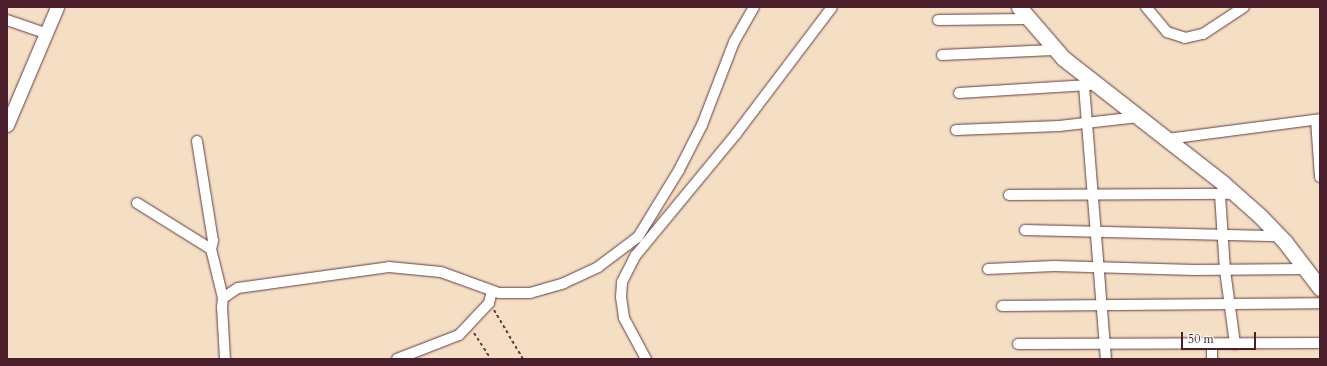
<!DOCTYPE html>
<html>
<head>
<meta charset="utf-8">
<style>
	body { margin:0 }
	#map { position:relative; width:1327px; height:366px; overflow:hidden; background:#f4dec4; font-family:Cardo,serif }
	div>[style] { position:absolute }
	.path>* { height:2px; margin-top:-1px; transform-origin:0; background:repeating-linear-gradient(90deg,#643c42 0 3px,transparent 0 6px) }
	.roads { filter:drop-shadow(0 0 1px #643c42) drop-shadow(0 0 1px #643c42) }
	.minor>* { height:10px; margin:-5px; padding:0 5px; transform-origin:5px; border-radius:5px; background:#fff }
	.major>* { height:13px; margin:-6.5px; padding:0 6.5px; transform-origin:6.5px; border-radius:6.5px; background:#fff }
	.highway>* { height:15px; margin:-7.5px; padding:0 7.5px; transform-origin:7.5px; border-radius:7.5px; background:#fff }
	span { translate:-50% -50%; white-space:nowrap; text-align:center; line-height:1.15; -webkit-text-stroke:4px #f6f6f2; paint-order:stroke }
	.frame { position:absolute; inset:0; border:8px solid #4a1f2b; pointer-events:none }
	.scale { position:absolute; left:1181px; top:332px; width:75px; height:18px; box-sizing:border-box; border:2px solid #4a1f2b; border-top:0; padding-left:5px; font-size:12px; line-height:14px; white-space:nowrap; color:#4a1f2b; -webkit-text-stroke:3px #f6f6f2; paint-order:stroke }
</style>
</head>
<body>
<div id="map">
	<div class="path">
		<div style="left:494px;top:310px;width:57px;rotate:59.4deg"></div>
		<div style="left:474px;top:333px;width:31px;rotate:57deg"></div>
	</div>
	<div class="roads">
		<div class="minor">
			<div style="left:1146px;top:7px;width:33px;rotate:50deg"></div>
			<div style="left:1167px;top:32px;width:19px;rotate:18deg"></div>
			<div style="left:1185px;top:38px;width:18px;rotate:-13deg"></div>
			<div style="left:1203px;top:34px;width:49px;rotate:-33.4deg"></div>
			<div style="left:7px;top:20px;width:40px;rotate:18.9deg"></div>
			<div style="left:938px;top:20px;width:89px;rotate:-0.6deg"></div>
			<div style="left:942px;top:55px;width:112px;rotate:-2.6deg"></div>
			<div style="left:1084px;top:86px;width:274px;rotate:85.4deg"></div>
			<div style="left:959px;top:93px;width:130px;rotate:-3.5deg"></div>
			<div style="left:1316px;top:120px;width:57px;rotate:86deg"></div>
			<div style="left:956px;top:130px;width:103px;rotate:-2.2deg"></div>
			<div style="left:1059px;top:126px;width:80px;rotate:-6.5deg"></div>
			<div style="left:1167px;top:139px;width:154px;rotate:-7.4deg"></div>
			<div style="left:197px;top:141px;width:101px;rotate:80.9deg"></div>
			<div style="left:213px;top:241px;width:8px;rotate:104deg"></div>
			<div style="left:1009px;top:195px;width:226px;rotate:-0.3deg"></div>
			<div style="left:1220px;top:195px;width:75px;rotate:86.2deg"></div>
			<div style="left:1225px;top:270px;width:75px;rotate:82.3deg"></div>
			<div style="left:137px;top:203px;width:87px;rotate:31.9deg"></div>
			<div style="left:211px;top:249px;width:50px;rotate:76.2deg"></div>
			<div style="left:1025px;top:230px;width:254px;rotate:1.4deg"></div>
			<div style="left:988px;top:269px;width:66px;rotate:-2.6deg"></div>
			<div style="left:1054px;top:266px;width:141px;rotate:1.6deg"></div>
			<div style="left:1195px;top:270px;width:111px;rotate:-0.5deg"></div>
			<div style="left:1002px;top:306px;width:318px;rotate:-0.5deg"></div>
			<div style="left:1018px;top:344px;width:302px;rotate:-0.2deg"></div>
			<div style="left:1212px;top:344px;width:15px;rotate:90deg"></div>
			<div style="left:225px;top:359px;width:52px;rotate:-93.3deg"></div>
			<div style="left:222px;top:307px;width:9px;rotate:-84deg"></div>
			<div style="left:223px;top:298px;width:18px;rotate:-34deg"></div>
			<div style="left:238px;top:288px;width:152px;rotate:-7.9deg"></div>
			<div style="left:389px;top:267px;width:52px;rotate:5.5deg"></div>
			<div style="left:441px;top:272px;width:62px;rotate:19.9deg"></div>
			<div style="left:499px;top:293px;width:31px"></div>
			<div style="left:530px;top:293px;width:35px;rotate:-16deg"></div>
			<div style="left:564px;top:283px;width:38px;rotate:-25deg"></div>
			<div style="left:598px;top:267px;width:50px;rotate:-36.9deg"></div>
			<div style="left:638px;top:237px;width:79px;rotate:-58.5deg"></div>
			<div style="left:679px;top:170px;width:51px;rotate:-62.9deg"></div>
			<div style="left:702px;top:125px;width:89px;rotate:-68.9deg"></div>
			<div style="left:734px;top:42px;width:40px;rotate:-60.3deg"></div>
			<div style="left:397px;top:359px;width:66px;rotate:-21.2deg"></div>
			<div style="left:459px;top:335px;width:44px;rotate:-46.8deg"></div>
			<div style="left:489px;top:303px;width:12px;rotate:-76deg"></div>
			<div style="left:646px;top:359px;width:47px;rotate:-118.2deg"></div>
			<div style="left:624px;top:318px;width:21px;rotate:-98deg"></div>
			<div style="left:621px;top:297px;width:15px;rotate:-86deg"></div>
			<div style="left:622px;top:282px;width:30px;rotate:-63deg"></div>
			<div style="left:636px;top:255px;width:157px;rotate:-50.4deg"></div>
			<div style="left:736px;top:134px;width:159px;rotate:-52.9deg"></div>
		</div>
		<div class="major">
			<div style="left:7px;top:125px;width:128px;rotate:-67deg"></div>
		</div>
		<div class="highway">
			<div style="left:1019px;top:7px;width:67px;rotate:49.2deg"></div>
			<div style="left:1063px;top:58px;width:204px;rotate:38deg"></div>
			<div style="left:1224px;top:184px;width:48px;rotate:41.6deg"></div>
			<div style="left:1260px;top:216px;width:36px;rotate:46deg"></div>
			<div style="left:1285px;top:242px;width:58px;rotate:52.7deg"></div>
		</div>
	</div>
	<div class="frame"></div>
	<div class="scale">50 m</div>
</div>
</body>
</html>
